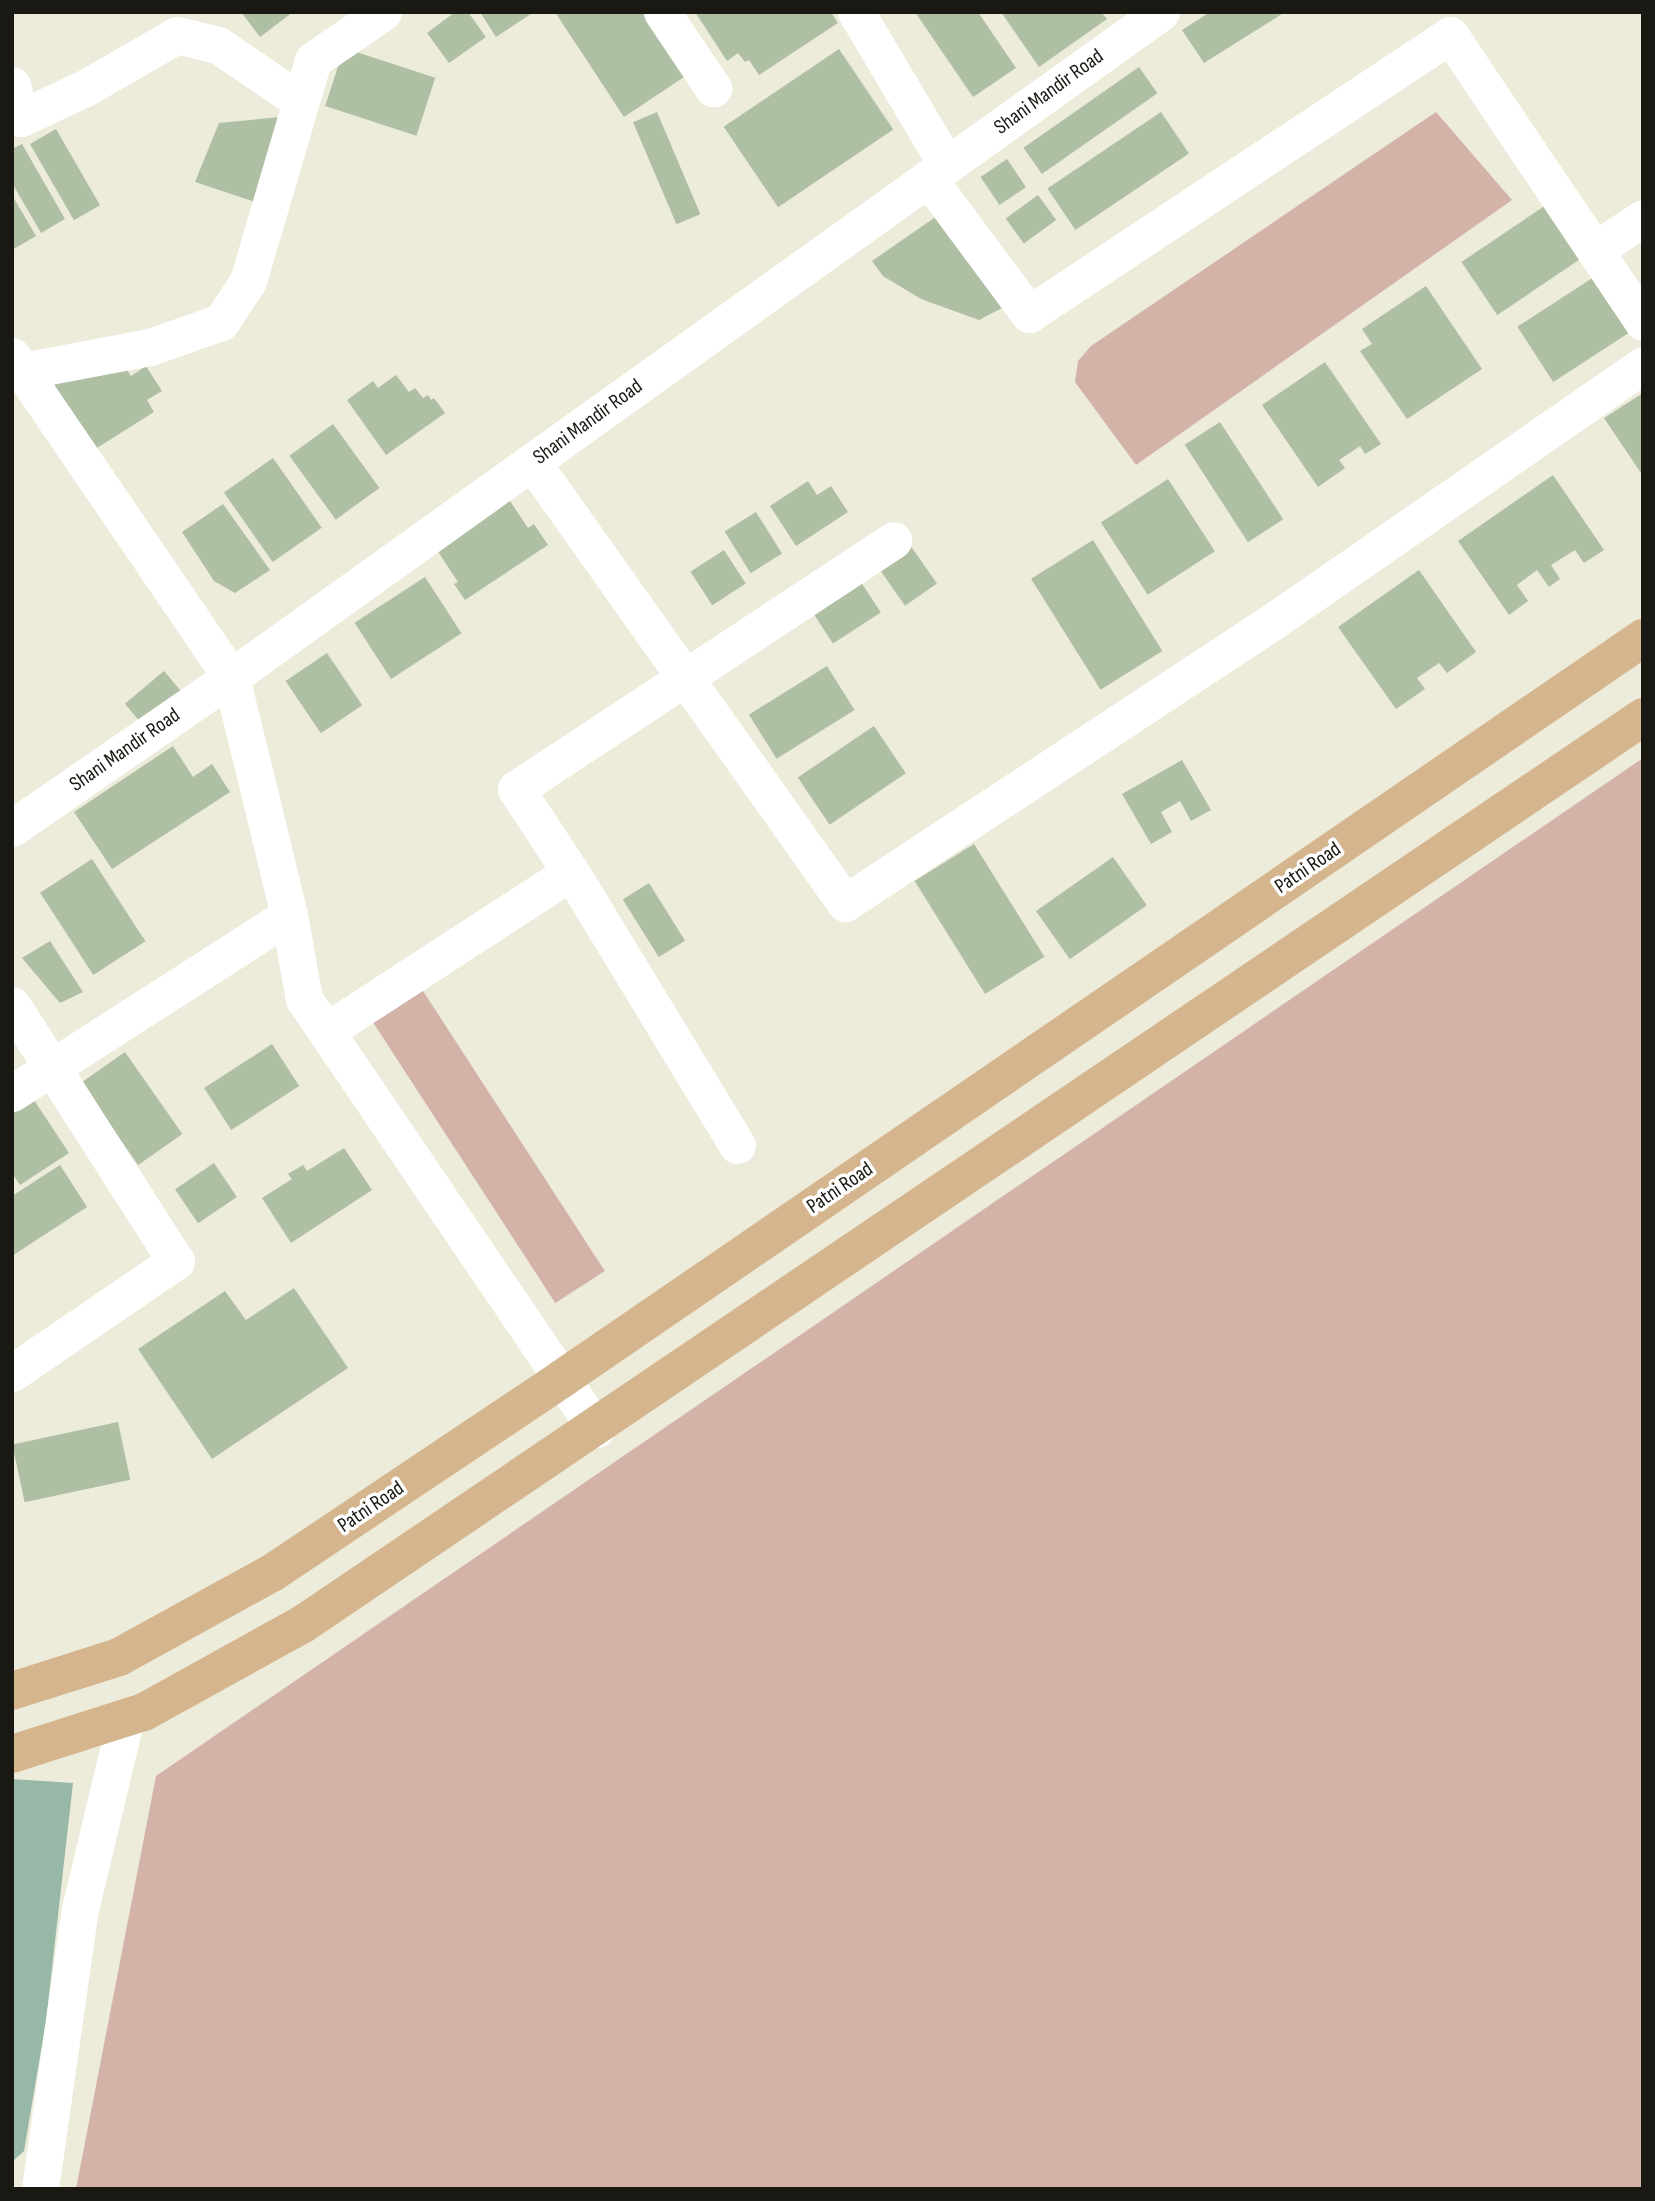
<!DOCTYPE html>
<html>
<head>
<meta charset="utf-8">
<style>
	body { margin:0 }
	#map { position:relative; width:1655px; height:2201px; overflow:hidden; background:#edebda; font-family:"Sofia Sans Condensed",sans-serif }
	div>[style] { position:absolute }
	.green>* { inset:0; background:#d3b3a8; transform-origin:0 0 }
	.water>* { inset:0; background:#97b8a7 }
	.building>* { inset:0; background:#afbfa3; transform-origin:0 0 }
	.minor>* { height:37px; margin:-18.5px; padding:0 18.5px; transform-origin:18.5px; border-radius:18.5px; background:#fff }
	.major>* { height:38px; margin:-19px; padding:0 19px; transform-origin:19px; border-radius:19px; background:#d4b58e }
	span { translate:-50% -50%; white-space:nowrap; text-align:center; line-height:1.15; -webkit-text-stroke:7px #fff; paint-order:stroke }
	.street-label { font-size:21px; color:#191812 }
	.frame { position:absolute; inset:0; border:14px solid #191812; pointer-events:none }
</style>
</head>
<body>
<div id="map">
	<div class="green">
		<div style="clip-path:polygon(1436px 112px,1512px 200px,1136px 465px,1075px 382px,1078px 361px,1091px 346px)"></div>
		<div style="clip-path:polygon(1643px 758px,1643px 2189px,76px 2189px,156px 1776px)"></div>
		<div style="left:412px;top:974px;width:354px;height:59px;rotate:57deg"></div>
	</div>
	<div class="water">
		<div style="clip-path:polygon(12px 1779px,73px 1783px,46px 2021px,24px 2151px,12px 2162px)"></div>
	</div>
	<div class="building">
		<div style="clip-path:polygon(241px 12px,293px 12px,260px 37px)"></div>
		<div style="clip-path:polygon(455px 12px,468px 12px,486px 37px,449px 63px,427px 33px)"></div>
		<div style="clip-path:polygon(480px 12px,534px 12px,496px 37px)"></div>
		<div style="clip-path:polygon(555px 12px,646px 12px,687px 75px,624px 117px)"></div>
		<div style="clip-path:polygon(695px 12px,831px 12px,838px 23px,759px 75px,749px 60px,745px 62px,738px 53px,727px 61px)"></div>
		<div style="clip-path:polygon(915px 12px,978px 12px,1016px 68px,973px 97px)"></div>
		<div style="clip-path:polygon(1001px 12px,1101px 12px,1107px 19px,1039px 67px)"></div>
		<div style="clip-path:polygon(1210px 12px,1285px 12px,1204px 63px,1182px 30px)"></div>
		<div style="left:344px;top:48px;width:96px;height:61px;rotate:18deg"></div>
		<div style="left:839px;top:49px;width:97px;height:139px;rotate:56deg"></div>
		<div style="left:1139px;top:67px;width:32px;height:141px;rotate:55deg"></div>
		<div style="left:657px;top:112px;width:111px;height:26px;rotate:67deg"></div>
		<div style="left:1161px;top:112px;width:50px;height:137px;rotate:56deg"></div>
		<div style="clip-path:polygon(291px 116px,261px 204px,195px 182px,219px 123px)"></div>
		<div style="left:56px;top:129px;width:88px;height:30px;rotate:60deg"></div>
		<div style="clip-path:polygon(22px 144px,65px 219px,41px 233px,12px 183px,12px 149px)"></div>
		<div style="left:1007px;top:159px;width:34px;height:32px;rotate:56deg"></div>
		<div style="clip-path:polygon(12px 195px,36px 236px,12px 250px)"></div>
		<div style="left:1038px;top:195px;width:31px;height:40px;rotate:54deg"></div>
		<div style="left:1546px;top:205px;width:64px;height:102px;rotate:56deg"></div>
		<div style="clip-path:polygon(937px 216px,1002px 308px,979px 320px,921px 299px,883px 276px,872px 261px)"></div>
		<div style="left:1597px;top:275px;width:66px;height:95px;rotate:57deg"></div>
		<div style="clip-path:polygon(1426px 286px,1482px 369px,1407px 419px,1360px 351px,1372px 344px,1362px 329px)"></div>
		<div style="clip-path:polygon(120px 359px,131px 376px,146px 366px,162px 391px,147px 400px,154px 412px,92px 451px,49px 377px)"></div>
		<div style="clip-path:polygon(1325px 362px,1381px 444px,1365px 454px,1360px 446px,1339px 460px,1345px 468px,1318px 487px,1262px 405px)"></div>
		<div style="clip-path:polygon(396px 375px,409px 392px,415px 388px,423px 398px,428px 395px,431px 400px,434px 398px,445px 413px,386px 455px,347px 400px,373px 381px,378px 388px)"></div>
		<div style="clip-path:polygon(1643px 393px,1643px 476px,1604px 418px)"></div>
		<div style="left:1220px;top:422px;width:116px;height:42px;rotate:57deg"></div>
		<div style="left:333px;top:424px;width:79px;height:54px;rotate:54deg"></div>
		<div style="left:273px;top:458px;width:85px;height:60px;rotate:55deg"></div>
		<div style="clip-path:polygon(1553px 475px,1604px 550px,1584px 563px,1575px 550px,1551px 565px,1560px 579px,1549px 587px,1537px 570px,1517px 585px,1528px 601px,1509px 615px,1458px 541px)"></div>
		<div style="left:1168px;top:479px;width:86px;height:80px;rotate:57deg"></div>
		<div style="clip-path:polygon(808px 481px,817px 495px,831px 486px,848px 512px,796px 546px,770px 506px)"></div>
		<div style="clip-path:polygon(508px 498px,528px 528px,534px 524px,548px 545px,465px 600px,454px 584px,458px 582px,435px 547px)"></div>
		<div style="clip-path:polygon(223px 504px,270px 570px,235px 593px,214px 581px,182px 532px)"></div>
		<div style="left:756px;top:512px;width:49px;height:37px;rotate:58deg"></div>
		<div style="left:1093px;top:540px;width:131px;height:73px;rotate:58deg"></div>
		<div style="left:910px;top:545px;width:47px;height:39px;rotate:55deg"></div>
		<div style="left:724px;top:550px;width:40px;height:40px;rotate:57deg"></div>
		<div style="clip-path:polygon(1419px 570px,1476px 652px,1447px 673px,1439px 663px,1417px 678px,1425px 689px,1396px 709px,1338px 627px)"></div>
		<div style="left:425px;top:577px;width:67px;height:84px;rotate:57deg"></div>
		<div style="left:859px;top:579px;width:40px;height:57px;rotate:57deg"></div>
		<div style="left:327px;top:653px;width:63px;height:50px;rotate:56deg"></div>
		<div style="left:827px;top:666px;width:52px;height:92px;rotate:58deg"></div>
		<div style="left:164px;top:671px;width:38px;height:51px;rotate:50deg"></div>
		<div style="left:874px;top:726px;width:57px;height:92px;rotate:56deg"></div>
		<div style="clip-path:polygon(173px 746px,193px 777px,212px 764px,230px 792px,112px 869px,74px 812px)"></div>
		<div style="clip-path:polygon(1182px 760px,1211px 810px,1191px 821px,1180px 801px,1161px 812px,1172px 832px,1151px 844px,1122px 794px)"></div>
		<div style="left:974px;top:844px;width:133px;height:70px;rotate:58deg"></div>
		<div style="left:1113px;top:857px;width:59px;height:94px;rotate:55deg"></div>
		<div style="left:92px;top:859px;width:98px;height:62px;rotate:57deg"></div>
		<div style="left:649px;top:883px;width:68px;height:31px;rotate:58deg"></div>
		<div style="clip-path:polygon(50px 941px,83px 992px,60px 1003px,22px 958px)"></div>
		<div style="left:272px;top:1044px;width:50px;height:81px;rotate:57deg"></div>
		<div style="left:125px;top:1052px;width:100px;height:54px;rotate:55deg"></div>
		<div style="clip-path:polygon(28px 1091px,69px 1153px,20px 1185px,12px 1173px,12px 1101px)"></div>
		<div style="clip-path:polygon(344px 1148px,372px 1190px,291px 1243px,262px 1198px,292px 1179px,288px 1174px,303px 1165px,307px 1171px)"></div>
		<div style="left:214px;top:1163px;width:41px;height:47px;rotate:56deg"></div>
		<div style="clip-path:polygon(60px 1165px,87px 1207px,12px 1256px,12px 1196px)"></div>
		<div style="clip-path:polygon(294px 1288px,348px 1368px,212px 1459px,138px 1349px,225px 1291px,246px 1320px)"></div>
		<div style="left:118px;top:1422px;width:59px;height:108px;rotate:78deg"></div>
	</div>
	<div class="minor">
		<div style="left:662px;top:12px;width:92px;rotate:56.1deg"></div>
		<div style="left:856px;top:12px;width:178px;rotate:59.3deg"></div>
		<div style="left:12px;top:85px;width:34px;rotate:75deg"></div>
		<div style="left:21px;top:118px;width:73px;rotate:-25.2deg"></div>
		<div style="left:87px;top:87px;width:104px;rotate:-30deg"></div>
		<div style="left:177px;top:35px;width:42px;rotate:13.7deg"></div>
		<div style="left:218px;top:45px;width:99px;rotate:34.3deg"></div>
		<div style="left:928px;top:178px;width:169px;rotate:53.4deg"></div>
		<div style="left:1029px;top:314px;width:505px;rotate:-33.53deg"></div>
		<div style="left:1450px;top:35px;width:346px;rotate:56.1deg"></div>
		<div style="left:1596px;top:249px;width:56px;rotate:-33.4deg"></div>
		<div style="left:12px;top:356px;width:389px;rotate:55.7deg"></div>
		<div style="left:231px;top:677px;width:245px;rotate:76.3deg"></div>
		<div style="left:289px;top:915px;width:85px;rotate:79.9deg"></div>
		<div style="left:304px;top:999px;width:520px;rotate:55.82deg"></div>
		<div style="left:23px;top:371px;width:129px;rotate:-10.7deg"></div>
		<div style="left:150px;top:347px;width:75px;rotate:-19.4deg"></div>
		<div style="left:221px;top:322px;width:49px;rotate:-56.6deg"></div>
		<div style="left:248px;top:281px;width:230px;rotate:-73.6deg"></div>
		<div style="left:313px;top:60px;width:85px;rotate:-34.4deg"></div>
		<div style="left:532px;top:462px;width:541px;rotate:54.63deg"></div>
		<div style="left:845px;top:903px;width:511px;rotate:-33.35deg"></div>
		<div style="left:1272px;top:622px;width:451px;rotate:-34.7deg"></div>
		<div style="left:12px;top:828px;width:266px;rotate:-34.6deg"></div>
		<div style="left:231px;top:677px;width:1143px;rotate:-35.57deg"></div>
		<div style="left:12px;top:1005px;width:304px;rotate:57.4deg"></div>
		<div style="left:176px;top:1261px;width:199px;rotate:145.7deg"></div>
		<div style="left:326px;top:1031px;width:292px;rotate:-33deg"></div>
		<div style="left:12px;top:1093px;width:329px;rotate:-32.7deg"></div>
		<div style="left:737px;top:1145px;width:311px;rotate:-121.3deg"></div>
		<div style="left:575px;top:879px;width:108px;rotate:-123.2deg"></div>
		<div style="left:516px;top:789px;width:452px;rotate:-33.4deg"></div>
		<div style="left:40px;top:2189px;width:283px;rotate:-81.9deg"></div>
		<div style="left:80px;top:1909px;width:196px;rotate:-76.5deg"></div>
	</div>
	<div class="major">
		<div style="left:12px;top:1691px;width:112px;rotate:-17.6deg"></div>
		<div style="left:119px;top:1657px;width:175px;rotate:-28.8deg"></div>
		<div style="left:272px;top:1573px;width:350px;rotate:-33.8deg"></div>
		<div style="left:563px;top:1378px;width:1309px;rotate:-34.42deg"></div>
		<div style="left:12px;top:1754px;width:139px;rotate:-17.7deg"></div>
		<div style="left:144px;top:1712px;width:182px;rotate:-29deg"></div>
		<div style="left:303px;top:1624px;width:1618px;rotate:-34.09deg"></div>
	</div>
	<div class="street-label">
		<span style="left:1049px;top:92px;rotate:-36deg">Shani Mandir Road</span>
		<span style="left:588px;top:422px;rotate:-36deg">Shani Mandir Road</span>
		<span style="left:125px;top:750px;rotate:-35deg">Shani Mandir Road</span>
		<span style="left:1308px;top:868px;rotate:-34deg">Patni Road</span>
		<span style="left:840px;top:1188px;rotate:-34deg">Patni Road</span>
		<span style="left:371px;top:1507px;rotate:-34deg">Patni Road</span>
	</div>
	<div class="frame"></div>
</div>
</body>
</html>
